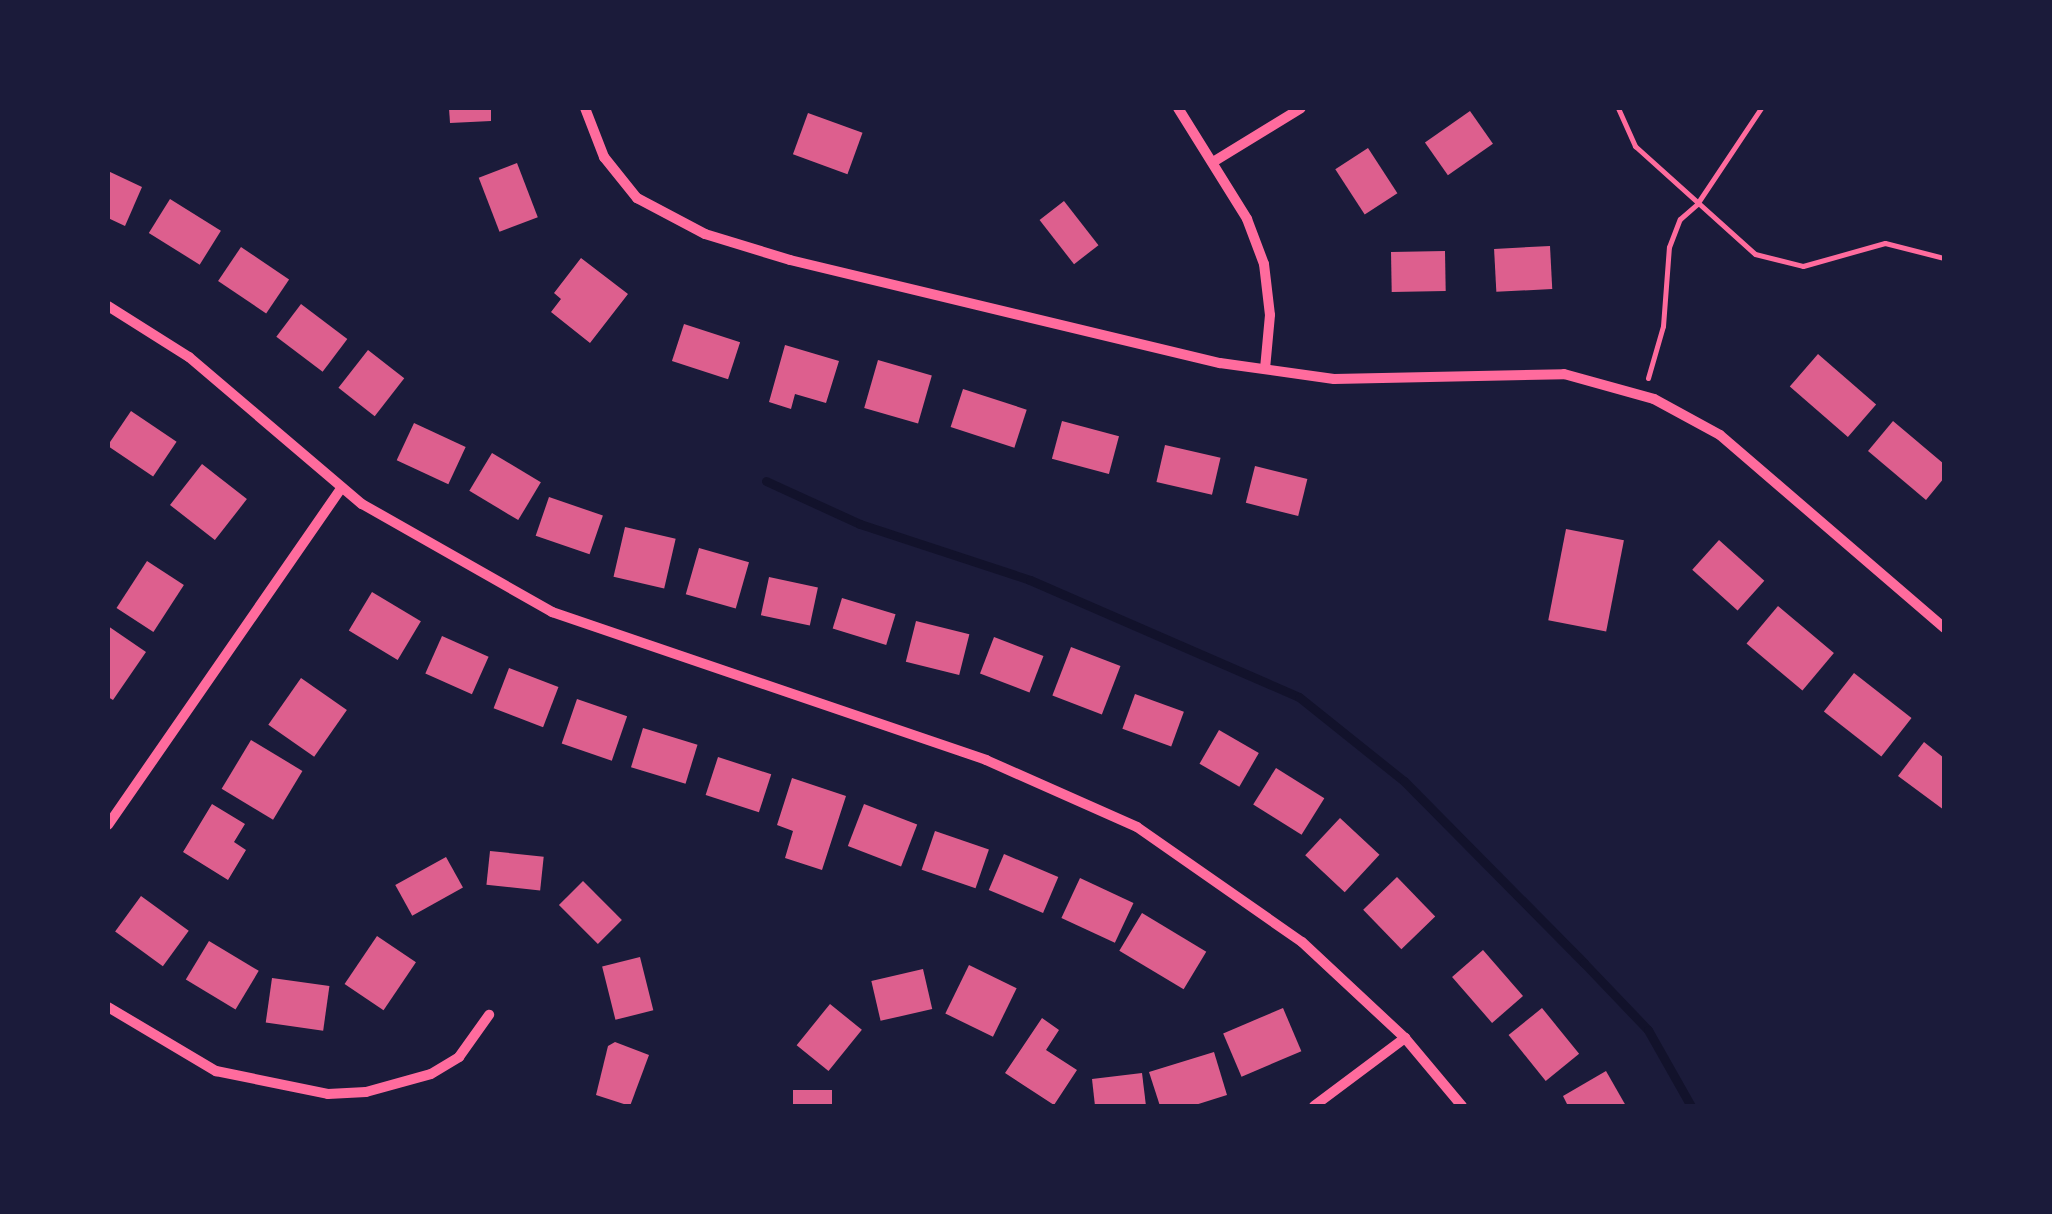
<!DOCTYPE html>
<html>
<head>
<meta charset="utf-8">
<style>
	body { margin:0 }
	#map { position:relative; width:2052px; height:1214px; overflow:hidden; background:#1b1b3a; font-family:Montserrat,sans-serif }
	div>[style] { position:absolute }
	.stream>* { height:9px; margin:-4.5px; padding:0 4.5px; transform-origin:4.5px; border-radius:4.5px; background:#12122b }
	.building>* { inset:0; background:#dd5f8e; transform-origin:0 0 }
	.path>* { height:5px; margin:-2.5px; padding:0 2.5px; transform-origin:2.5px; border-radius:2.5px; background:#ff6b9d }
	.minor>* { height:10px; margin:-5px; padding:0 5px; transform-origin:5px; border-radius:5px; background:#ff6b9d }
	span { translate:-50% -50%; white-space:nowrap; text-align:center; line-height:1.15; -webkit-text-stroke:10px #1b1b3a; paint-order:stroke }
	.frame { position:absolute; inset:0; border:110px solid #1b1b3a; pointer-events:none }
</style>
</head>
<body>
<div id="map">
	<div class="stream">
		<div style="left:766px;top:481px;width:103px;rotate:24.6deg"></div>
		<div style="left:860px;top:524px;width:179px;rotate:18.2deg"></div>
		<div style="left:1030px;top:580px;width:293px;rotate:23.5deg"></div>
		<div style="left:1299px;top:697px;width:134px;rotate:38.7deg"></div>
		<div style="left:1404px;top:781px;width:256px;rotate:45.3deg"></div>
		<div style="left:1584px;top:963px;width:93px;rotate:46.3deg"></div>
		<div style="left:1648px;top:1030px;width:87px;rotate:60.5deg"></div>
	</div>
	<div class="building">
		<div style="clip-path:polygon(449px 108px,491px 108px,491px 121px,450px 123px)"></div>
		<div style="left:1470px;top:111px;width:40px;height:55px;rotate:55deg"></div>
		<div style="left:808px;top:113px;width:58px;height:44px;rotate:20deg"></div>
		<div style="left:1368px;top:148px;width:54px;height:39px;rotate:57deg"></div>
		<div style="left:517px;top:163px;width:58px;height:41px;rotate:69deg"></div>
		<div style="clip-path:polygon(108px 171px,142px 187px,125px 226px,108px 218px)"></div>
		<div style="left:170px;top:199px;width:60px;height:40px;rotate:32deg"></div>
		<div style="left:1064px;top:201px;width:56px;height:31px;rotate:52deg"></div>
		<div style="left:1550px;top:246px;width:43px;height:56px;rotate:87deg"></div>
		<div style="left:241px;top:247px;width:58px;height:41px;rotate:34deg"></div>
		<div style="left:1445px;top:251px;width:40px;height:54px;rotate:89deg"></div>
		<div style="clip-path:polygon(581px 258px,628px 294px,590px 343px,551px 312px,561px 299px,554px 293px)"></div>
		<div style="left:301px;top:304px;width:58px;height:41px;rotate:37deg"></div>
		<div style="left:684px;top:324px;width:59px;height:39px;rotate:18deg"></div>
		<div style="clip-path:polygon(785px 345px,839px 361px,826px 403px,795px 394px,791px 409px,769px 402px)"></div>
		<div style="left:368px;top:350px;width:46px;height:48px;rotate:38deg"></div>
		<div style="left:1818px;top:354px;width:77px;height:43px;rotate:41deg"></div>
		<div style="left:878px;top:360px;width:56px;height:50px;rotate:16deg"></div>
		<div style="left:963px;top:389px;width:67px;height:40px;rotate:18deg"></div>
		<div style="left:131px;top:411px;width:55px;height:42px;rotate:34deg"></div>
		<div style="left:1062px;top:421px;width:59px;height:39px;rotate:15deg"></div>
		<div style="clip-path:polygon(1893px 421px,1944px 464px,1944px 478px,1926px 500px,1868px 451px)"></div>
		<div style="left:414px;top:423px;width:57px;height:41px;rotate:25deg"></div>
		<div style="left:1165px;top:445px;width:57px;height:38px;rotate:13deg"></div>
		<div style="left:492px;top:453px;width:57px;height:44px;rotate:31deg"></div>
		<div style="left:202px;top:464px;width:57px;height:52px;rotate:38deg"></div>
		<div style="left:1255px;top:466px;width:54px;height:38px;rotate:14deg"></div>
		<div style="left:549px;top:497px;width:57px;height:41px;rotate:19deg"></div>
		<div style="left:625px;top:527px;width:52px;height:51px;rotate:13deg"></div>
		<div style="left:1566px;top:529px;width:59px;height:93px;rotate:11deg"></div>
		<div style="left:1719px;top:540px;width:61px;height:40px;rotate:42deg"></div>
		<div style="left:699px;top:548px;width:52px;height:48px;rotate:16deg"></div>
		<div style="left:147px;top:561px;width:44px;height:56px;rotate:33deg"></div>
		<div style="left:769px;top:577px;width:50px;height:39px;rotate:12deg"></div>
		<div style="left:372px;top:592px;width:57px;height:45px;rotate:31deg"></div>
		<div style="left:842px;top:598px;width:56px;height:32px;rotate:17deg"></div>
		<div style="left:1778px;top:606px;width:73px;height:49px;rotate:40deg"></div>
		<div style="left:916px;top:621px;width:55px;height:42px;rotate:14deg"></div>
		<div style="clip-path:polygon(108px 626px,146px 652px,113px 700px,108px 697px)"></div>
		<div style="left:442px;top:636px;width:51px;height:41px;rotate:24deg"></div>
		<div style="left:994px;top:637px;width:53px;height:39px;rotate:21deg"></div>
		<div style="left:1071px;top:647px;width:53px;height:52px;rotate:21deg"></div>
		<div style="left:509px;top:668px;width:53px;height:43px;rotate:21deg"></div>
		<div style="left:1854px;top:673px;width:73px;height:49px;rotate:38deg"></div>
		<div style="left:301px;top:678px;width:56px;height:57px;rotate:35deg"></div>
		<div style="left:1135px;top:694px;width:52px;height:37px;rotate:20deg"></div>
		<div style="left:577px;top:699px;width:53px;height:47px;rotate:19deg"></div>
		<div style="left:643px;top:728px;width:57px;height:41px;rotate:17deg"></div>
		<div style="left:1219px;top:730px;width:46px;height:39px;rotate:30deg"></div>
		<div style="left:251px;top:740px;width:60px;height:57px;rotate:31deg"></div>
		<div style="clip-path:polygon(1924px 742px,1944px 758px,1944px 810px,1898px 776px)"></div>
		<div style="left:718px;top:757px;width:56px;height:40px;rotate:18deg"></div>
		<div style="left:1276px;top:768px;width:57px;height:43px;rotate:32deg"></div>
		<div style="clip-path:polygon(792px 778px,846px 796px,822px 870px,785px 858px,793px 831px,777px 825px)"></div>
		<div style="clip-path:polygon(212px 804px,245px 824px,234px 842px,246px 850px,228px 880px,183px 852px)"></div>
		<div style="left:864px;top:804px;width:57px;height:45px;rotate:21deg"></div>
		<div style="left:1340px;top:818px;width:54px;height:51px;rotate:43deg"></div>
		<div style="left:935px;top:831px;width:57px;height:41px;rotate:19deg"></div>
		<div style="left:490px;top:851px;width:54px;height:34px;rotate:6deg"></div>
		<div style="left:1004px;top:854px;width:59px;height:39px;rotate:23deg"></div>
		<div style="left:446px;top:857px;width:35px;height:58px;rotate:61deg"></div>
		<div style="left:1397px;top:877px;width:55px;height:47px;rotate:46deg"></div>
		<div style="left:1080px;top:878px;width:59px;height:44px;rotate:25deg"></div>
		<div style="left:583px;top:881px;width:55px;height:34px;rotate:45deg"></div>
		<div style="left:141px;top:896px;width:59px;height:44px;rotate:36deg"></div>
		<div style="left:1142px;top:913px;width:75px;height:44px;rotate:31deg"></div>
		<div style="left:377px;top:936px;width:47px;height:58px;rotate:34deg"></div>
		<div style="left:209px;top:941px;width:58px;height:45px;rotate:31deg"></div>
		<div style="left:1483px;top:950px;width:61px;height:41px;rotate:49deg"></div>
		<div style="left:640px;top:957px;width:55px;height:39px;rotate:76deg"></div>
		<div style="left:969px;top:965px;width:53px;height:54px;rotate:26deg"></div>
		<div style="left:923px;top:969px;width:41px;height:53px;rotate:77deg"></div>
		<div style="left:272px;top:978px;width:58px;height:45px;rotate:8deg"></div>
		<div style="left:830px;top:1004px;width:41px;height:53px;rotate:39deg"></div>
		<div style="left:1283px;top:1008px;width:47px;height:65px;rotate:67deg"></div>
		<div style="left:1542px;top:1008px;width:59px;height:43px;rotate:51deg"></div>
		<div style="clip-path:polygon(1042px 1018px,1059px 1030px,1046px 1050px,1077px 1070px,1054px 1105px,1005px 1073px)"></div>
		<div style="clip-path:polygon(615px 1042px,649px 1055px,630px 1106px,596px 1095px,608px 1046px)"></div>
		<div style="clip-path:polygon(1214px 1052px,1227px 1095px,1192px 1106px,1160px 1106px,1149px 1072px)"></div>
		<div style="clip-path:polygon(1606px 1071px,1626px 1106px,1568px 1106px,1563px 1096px)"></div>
		<div style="clip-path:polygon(1142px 1073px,1146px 1106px,1095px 1106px,1092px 1079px)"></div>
		<div style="left:832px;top:1090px;width:16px;height:39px;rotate:90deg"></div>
	</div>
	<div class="path">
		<div style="left:1618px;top:108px;width:42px;rotate:65.9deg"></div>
		<div style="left:1635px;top:146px;width:161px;rotate:42deg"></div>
		<div style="left:1755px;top:254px;width:49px;rotate:14deg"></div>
		<div style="left:1803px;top:266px;width:85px;rotate:-15.7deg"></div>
		<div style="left:1885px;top:243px;width:61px;rotate:14.3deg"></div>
		<div style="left:1648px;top:378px;width:54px;rotate:-73.9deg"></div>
		<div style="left:1663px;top:326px;width:79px;rotate:-85.7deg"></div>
		<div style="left:1669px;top:247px;width:30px;rotate:-69deg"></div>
		<div style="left:1680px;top:219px;width:23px;rotate:-41deg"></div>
		<div style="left:1697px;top:204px;width:115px;rotate:-56.3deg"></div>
	</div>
	<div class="minor">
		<div style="left:585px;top:108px;width:53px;rotate:68.8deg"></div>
		<div style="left:604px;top:157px;width:53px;rotate:51.2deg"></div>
		<div style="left:637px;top:198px;width:77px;rotate:27.9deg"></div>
		<div style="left:705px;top:234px;width:89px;rotate:17deg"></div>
		<div style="left:790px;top:260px;width:442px;rotate:13.5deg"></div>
		<div style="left:1220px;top:363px;width:115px;rotate:8deg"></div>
		<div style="left:1334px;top:379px;width:230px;rotate:-1.2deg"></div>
		<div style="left:1564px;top:374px;width:93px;rotate:15.5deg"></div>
		<div style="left:1654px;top:399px;width:75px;rotate:28.6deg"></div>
		<div style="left:1720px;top:435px;width:296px;rotate:40.7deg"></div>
		<div style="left:1178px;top:108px;width:131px;rotate:58.1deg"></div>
		<div style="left:1247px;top:219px;width:48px;rotate:69.3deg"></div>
		<div style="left:1264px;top:264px;width:51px;rotate:83.3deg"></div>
		<div style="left:1270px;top:315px;width:54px;rotate:95.3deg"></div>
		<div style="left:1213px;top:162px;width:103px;rotate:-31.5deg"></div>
		<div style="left:108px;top:306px;width:96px;rotate:32.2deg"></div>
		<div style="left:189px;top:357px;width:227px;rotate:40.4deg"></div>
		<div style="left:362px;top:504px;width:219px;rotate:29.6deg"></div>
		<div style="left:552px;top:612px;width:459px;rotate:18.8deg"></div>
		<div style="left:986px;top:760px;width:165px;rotate:23.9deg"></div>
		<div style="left:1137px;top:827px;width:201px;rotate:34.9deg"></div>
		<div style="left:1302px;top:942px;width:141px;rotate:43deg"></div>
		<div style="left:1405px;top:1038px;width:89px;rotate:50deg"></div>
		<div style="left:108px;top:825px;width:409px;rotate:-55.3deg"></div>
		<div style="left:108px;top:1007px;width:126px;rotate:30.7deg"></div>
		<div style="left:216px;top:1071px;width:114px;rotate:11.6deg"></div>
		<div style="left:328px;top:1094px;width:38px;rotate:-3deg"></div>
		<div style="left:366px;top:1092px;width:67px;rotate:-15.5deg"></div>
		<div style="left:431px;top:1074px;width:33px;rotate:-31deg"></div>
		<div style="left:459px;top:1057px;width:52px;rotate:-54.5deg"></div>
		<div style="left:1314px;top:1106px;width:114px;rotate:-36.8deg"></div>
	</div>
	<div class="frame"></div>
</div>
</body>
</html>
